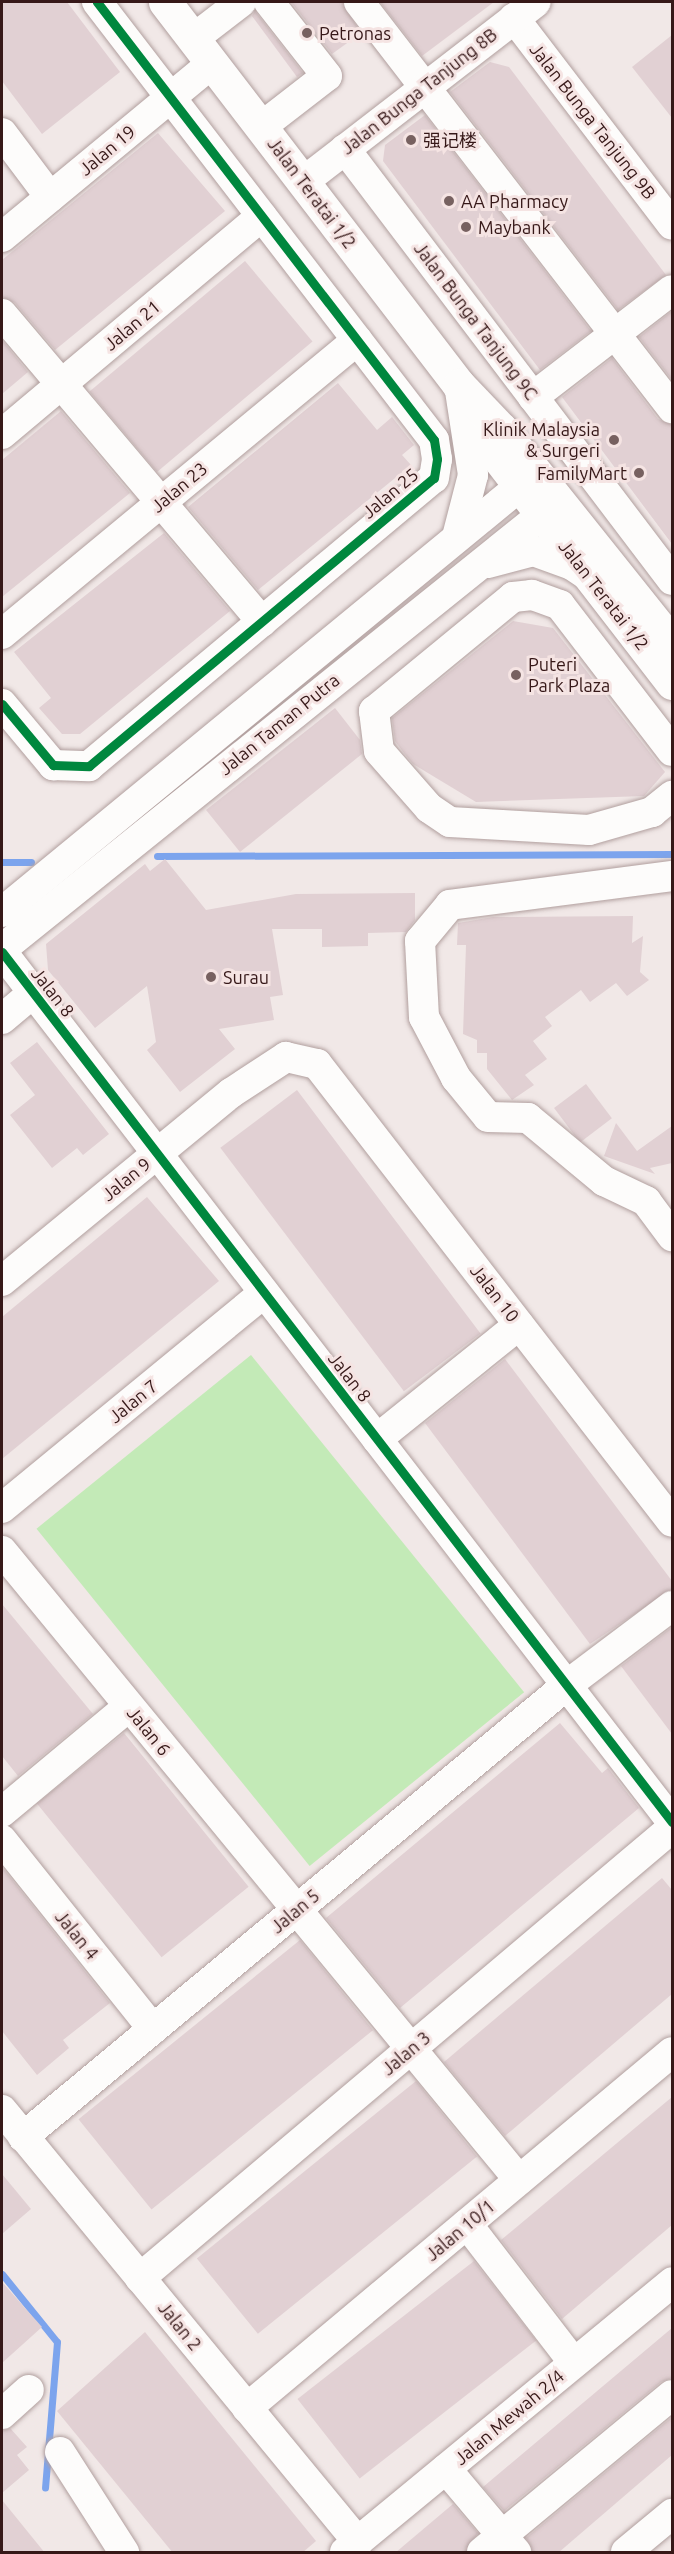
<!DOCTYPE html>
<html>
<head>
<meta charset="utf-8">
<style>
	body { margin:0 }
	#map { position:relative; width:674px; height:2554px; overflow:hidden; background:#f1e8e7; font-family:Ubuntu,"Noto Sans SC",sans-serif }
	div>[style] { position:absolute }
	.green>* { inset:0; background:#c3eab7; transform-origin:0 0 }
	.stream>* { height:7px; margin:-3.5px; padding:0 3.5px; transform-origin:3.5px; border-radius:3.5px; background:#7ca4ed }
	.building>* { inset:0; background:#e1d0d3; transform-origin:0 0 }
	.roads { filter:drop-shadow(0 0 2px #b19f9e) drop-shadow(0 0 2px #b19f9e) }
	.minor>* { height:30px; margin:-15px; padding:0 15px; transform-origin:15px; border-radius:15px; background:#fdfcfb }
	.major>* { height:33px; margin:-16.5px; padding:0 16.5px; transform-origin:16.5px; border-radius:16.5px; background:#fdfcfb }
	.cycleway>* { height:9px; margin:-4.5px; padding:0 4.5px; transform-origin:4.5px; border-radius:4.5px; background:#00873e }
	.dots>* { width:16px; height:16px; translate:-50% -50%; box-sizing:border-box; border:3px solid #f5e4e3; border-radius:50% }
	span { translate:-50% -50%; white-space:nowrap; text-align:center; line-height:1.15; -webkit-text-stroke:6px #f5e4e3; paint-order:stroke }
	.poi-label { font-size:18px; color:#361818 }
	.left { translate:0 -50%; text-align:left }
	.right { translate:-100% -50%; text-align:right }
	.street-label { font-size:18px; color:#361818 }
	.frame { position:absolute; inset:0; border:3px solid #361818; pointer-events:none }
</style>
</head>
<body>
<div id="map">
	<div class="green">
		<div style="left:251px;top:1355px;width:434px;height:276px;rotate:51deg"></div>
	</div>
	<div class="stream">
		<div style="left:157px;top:856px;width:515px;rotate:-0.22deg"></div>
		<div style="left:2px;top:862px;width:29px"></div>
		<div style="left:2px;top:2274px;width:87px;rotate:51deg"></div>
		<div style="left:57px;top:2342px;width:146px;rotate:94.7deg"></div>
	</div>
	<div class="building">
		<div style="clip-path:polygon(2px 2px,67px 2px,120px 72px,42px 134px,2px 81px)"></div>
		<div style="clip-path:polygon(291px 2px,342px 2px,361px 33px,332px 54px)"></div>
		<div style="clip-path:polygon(380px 2px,494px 2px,422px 56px)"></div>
		<div style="clip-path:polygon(255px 11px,303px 73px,297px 77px,252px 16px)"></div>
		<div style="clip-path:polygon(672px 35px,672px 118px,632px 67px)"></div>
		<div style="clip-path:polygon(490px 62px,509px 67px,666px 275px,618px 310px,450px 92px)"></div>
		<div style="clip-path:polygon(425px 115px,591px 331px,540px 370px,383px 161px,385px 145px)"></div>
		<div style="clip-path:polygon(158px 133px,225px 211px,55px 350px,15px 303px,2px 297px,2px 260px)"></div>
		<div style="left:245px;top:261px;width:105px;height:203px;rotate:50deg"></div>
		<div style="clip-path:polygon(672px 311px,672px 380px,639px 337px)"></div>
		<div style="clip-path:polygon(2px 340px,28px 372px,2px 394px)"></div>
		<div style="clip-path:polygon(612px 358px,658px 419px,672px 425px,672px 544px,562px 397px)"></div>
		<div style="clip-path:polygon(338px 383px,377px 430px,392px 417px,414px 445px,402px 455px,411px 465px,258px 590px,188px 507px)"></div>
		<div style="clip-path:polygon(61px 411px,130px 493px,2px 597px,2px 460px)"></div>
		<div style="clip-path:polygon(164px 533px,230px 611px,80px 734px,62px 734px,39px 708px,51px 698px,14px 652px)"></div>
		<div style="clip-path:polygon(513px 621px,553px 628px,665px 772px,644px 796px,476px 802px,413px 764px,404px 753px,395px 741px,392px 718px)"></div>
		<div style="clip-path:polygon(335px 708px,360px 740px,362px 754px,240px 852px,206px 810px)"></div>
		<div style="clip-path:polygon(165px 859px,206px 910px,296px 894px,415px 893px,415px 920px,406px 932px,368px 933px,368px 946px,322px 947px,322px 929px,272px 929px,283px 995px,270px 997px,274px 1020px,219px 1029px,235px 1049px,180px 1092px,147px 1050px,156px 1042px,147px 986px,95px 1028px,48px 970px,46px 944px,145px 864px,150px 871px)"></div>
		<div style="clip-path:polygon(633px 916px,632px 943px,643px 936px,640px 972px,649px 980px,627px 996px,616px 983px,590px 1002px,581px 990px,545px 1017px,552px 1026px,533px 1041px,547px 1059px,525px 1075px,534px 1085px,512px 1100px,487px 1069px,487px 1053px,477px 1053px,477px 1040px,463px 1034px,466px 945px,457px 945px,458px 923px,493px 917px)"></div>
		<div style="clip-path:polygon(37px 1042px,109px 1134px,83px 1155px,77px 1148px,52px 1168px,10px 1115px,35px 1095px,10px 1063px)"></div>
		<div style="left:586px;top:1084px;width:43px;height:40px;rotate:53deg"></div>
		<div style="left:297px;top:1090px;width:305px;height:96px;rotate:53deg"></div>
		<div style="clip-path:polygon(616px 1123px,637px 1151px,672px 1126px,672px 1163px,650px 1168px,655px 1174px,604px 1156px)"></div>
		<div style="clip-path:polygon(147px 1197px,219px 1281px,2px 1459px,2px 1317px)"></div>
		<div style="clip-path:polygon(505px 1359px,672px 1581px,672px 1589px,590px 1644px,425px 1423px)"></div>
		<div style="clip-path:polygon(2px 1604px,93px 1714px,18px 1776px,2px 1756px)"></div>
		<div style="clip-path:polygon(672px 1627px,672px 1734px,621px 1666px)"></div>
		<div style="clip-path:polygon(560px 1723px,602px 1773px,608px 1768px,639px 1808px,400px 2008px,326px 1918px)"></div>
		<div style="left:124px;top:1733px;width:198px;height:112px;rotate:51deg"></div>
		<div style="clip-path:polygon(2px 1867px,110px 2003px,63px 2040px,69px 2048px,37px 2075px,2px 2031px)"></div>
		<div style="clip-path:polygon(662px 1878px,672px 1890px,672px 1994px,505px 2136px,444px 2062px)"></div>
		<div style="left:300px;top:1940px;width:116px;height:285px;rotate:51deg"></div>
		<div style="left:416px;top:2081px;width:97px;height:282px;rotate:51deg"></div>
		<div style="clip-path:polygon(672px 2097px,672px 2225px,562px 2319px,501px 2240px)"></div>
		<div style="clip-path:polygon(2px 2174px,31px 2209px,2px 2234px)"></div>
		<div style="left:474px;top:2261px;width:101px;height:224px;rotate:52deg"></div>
		<div style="clip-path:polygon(2px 2282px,42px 2327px,2px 2363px)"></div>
		<div style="clip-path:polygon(672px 2328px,672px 2378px,661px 2382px,504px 2511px,483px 2487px)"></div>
		<div style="clip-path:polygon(145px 2332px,316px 2541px,302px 2553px,173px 2553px,57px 2411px)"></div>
		<div style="clip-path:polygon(672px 2417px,672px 2455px,558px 2553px,533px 2553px,526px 2538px)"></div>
		<div style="clip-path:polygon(10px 2428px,27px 2447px,17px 2455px,29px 2470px,2px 2493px,2px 2431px)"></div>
		<div style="clip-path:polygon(2px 2500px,45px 2553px,2px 2553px)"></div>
		<div style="clip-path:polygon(453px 2504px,478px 2533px,465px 2553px,395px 2553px)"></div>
	</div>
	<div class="roads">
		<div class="minor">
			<div style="left:359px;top:2px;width:513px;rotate:52.37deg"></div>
			<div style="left:514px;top:18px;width:260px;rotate:52.6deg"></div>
			<div style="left:193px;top:39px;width:61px;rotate:-37.6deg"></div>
			<div style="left:261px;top:127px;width:83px;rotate:-37.7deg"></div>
			<div style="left:327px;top:76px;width:94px;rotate:-128.1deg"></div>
			<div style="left:2px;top:133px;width:80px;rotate:53.1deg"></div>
			<div style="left:345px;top:149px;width:541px;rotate:52.81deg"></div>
			<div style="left:303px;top:182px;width:294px;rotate:-37.7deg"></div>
			<div style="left:2px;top:237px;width:273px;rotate:-39.6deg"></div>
			<div style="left:2px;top:314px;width:403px;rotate:49.8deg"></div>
			<div style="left:533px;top:397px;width:175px;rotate:-37.6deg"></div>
			<div style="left:2px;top:434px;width:339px;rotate:-40deg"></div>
			<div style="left:458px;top:533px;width:60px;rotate:-75.5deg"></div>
			<div style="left:473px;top:475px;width:91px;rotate:-98.8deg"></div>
			<div style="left:488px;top:563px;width:47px;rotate:-14.9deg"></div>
			<div style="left:533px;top:551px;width:41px;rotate:19.7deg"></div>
			<div style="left:572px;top:565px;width:23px;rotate:34deg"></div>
			<div style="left:2px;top:634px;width:461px;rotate:-39.6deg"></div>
			<div style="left:2px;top:704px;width:80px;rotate:50.1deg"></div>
			<div style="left:53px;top:765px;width:36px;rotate:2deg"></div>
			<div style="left:89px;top:766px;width:449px;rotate:-39.9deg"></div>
			<div style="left:434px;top:478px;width:19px;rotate:-81deg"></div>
			<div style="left:437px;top:459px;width:19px;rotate:-99deg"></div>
			<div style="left:434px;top:440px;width:553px;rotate:-127.57deg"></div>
			<div style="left:672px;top:751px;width:184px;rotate:-127.5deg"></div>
			<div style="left:560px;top:605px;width:30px;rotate:-160deg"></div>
			<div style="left:532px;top:595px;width:19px;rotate:174deg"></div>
			<div style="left:513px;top:597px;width:180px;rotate:140.6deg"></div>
			<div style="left:374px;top:711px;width:40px;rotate:82.9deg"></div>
			<div style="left:379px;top:751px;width:76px;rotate:48.7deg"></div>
			<div style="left:429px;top:808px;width:25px;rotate:34deg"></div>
			<div style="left:450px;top:822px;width:139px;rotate:3.3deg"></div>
			<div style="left:589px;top:830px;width:66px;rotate:-15.9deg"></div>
			<div style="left:652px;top:812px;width:26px;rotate:-39deg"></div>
			<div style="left:672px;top:876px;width:224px;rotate:172.6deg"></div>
			<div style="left:450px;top:905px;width:47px;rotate:129.8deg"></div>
			<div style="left:420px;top:941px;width:76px;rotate:87deg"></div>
			<div style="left:424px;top:1017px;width:69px;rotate:62.3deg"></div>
			<div style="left:456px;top:1078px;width:50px;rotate:50.6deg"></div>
			<div style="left:488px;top:1117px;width:40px;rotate:1.4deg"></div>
			<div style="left:528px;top:1118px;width:99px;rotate:39.7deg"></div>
			<div style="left:604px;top:1181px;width:47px;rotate:25.5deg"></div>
			<div style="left:646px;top:1201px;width:44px;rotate:53.4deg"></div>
			<div style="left:2px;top:912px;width:691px;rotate:-39.42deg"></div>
			<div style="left:2px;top:949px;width:715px;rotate:-38.81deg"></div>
			<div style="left:2px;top:952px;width:1098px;rotate:52.4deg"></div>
			<div style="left:2px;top:1019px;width:40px;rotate:-40deg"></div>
			<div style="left:2px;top:1281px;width:296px;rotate:-39.4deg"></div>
			<div style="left:231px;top:1093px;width:66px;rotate:-33.2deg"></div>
			<div style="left:286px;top:1057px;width:32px;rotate:13deg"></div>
			<div style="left:317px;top:1064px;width:579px;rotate:52.22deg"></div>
			<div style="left:377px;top:1439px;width:182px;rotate:-38.8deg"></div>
			<div style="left:2px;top:1508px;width:339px;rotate:-39.4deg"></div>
			<div style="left:2px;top:1551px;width:814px;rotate:50.58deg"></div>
			<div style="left:2px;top:1812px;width:165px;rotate:-39.8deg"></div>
			<div style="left:2px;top:1840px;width:242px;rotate:51.4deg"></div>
			<div style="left:2px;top:2110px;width:560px;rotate:50.51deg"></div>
			<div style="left:23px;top:2137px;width:707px;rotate:-39.72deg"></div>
			<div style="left:567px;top:1685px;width:131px;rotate:-37deg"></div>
			<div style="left:467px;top:2224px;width:175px;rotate:52.4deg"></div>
			<div style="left:140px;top:2278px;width:697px;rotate:-40.23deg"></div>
			<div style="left:247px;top:2408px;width:554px;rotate:-39.95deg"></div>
			<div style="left:2px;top:2414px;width:36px;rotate:-42deg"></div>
			<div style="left:60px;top:2452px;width:119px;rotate:57.4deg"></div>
			<div style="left:446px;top:2469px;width:109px;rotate:49.9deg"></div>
			<div style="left:345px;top:2552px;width:424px;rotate:-39.5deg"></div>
			<div style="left:482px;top:2552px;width:246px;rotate:-39.6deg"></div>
			<div style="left:626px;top:2552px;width:60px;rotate:-39.6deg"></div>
		</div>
		<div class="major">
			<div style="left:165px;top:2px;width:483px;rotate:52.5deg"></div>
			<div style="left:459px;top:385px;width:61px;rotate:46.3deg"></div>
			<div style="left:501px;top:429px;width:274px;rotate:51.4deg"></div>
			<div style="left:485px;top:441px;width:306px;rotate:52.3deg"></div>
		</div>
	</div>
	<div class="cycleway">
		<div style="left:2px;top:704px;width:80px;rotate:50.1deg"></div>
		<div style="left:53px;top:765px;width:36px;rotate:2deg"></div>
		<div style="left:89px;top:766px;width:449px;rotate:-39.9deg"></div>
		<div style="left:434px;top:478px;width:19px;rotate:-81deg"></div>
		<div style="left:437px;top:459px;width:19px;rotate:-99deg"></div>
		<div style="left:434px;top:440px;width:553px;rotate:-127.57deg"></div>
		<div style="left:2px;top:952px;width:1098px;rotate:52.4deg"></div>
	</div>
	<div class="dots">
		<div style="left:307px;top:33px;background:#776160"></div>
		<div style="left:411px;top:140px;background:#776160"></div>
		<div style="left:449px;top:201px;background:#776160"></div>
		<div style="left:466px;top:227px;background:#776160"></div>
		<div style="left:614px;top:440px;background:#776160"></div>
		<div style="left:639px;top:473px;background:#776160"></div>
		<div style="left:516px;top:675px;background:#776160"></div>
		<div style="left:211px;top:977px;background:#776160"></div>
	</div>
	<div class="poi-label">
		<span class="left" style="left:319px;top:33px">Petronas</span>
		<span class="left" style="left:423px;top:140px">强记楼</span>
		<span class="left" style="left:461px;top:201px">AA Pharmacy</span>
		<span class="left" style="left:478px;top:227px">Maybank</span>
		<span class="right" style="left:600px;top:440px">Klinik Malaysia<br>&amp; Surgeri</span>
		<span class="right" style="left:627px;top:473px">FamilyMart</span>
		<span class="left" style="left:528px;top:675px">Puteri<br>Park Plaza</span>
		<span class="left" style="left:223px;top:977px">Surau</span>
	</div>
	<div class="street-label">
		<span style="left:419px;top:91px;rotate:-38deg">Jalan Bunga Tanjung 8B</span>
		<span style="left:593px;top:121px;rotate:52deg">Jalan Bunga Tanjung 9B</span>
		<span style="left:107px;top:150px;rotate:-40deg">Jalan 19</span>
		<span style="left:312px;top:193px;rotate:53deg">Jalan Teratai 1/2</span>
		<span style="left:476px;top:321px;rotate:53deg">Jalan Bunga Tanjung 9C</span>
		<span style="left:132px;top:325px;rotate:-40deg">Jalan 21</span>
		<span style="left:179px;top:487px;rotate:-40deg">Jalan 23</span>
		<span style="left:390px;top:493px;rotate:-40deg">Jalan 25</span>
		<span style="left:604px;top:595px;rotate:52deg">Jalan Teratai 1/2</span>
		<span style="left:279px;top:724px;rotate:-39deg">Jalan Taman Putra</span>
		<span style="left:53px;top:992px;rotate:52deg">Jalan 8</span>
		<span style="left:126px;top:1179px;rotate:-39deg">Jalan 9</span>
		<span style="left:495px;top:1293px;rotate:52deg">Jalan 10</span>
		<span style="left:350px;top:1377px;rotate:52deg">Jalan 8</span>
		<span style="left:133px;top:1401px;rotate:-39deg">Jalan 7</span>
		<span style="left:149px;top:1731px;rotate:51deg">Jalan 6</span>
		<span style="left:295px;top:1911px;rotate:-40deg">Jalan 5</span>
		<span style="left:77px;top:1935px;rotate:51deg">Jalan 4</span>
		<span style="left:406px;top:2053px;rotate:-40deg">Jalan 3</span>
		<span style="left:460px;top:2230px;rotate:-40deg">Jalan 10/1</span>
		<span style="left:180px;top:2326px;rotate:51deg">Jalan 2</span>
		<span style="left:509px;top:2417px;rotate:-40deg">Jalan Mewah 2/4</span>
	</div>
	<div class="frame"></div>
</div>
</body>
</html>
